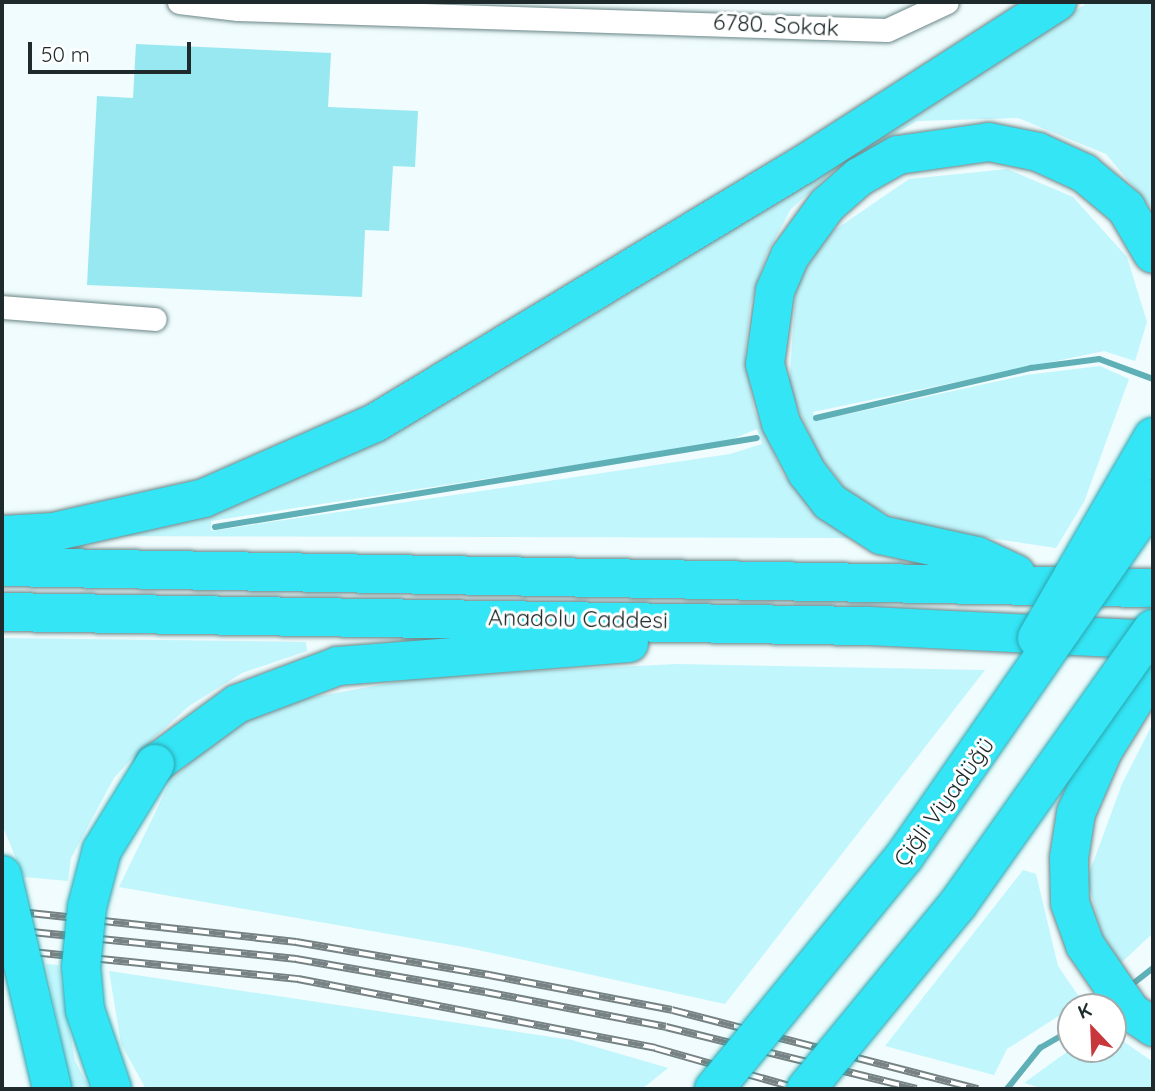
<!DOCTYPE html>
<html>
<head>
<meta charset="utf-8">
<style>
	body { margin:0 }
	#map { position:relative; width:1155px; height:1091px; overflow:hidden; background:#f0fcfd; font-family:Quicksand,sans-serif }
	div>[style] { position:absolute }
	.green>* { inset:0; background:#c1f6fc }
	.stream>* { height:6px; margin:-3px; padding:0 3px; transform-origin:3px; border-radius:3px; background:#5fafb7 }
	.building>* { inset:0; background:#97e8f0 }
	.roads { filter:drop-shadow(0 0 2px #6b8688) drop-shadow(0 0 2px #6b8688) }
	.street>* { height:23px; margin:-11.5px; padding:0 11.5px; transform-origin:11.5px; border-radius:11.5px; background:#fff }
	.highway>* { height:38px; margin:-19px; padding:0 19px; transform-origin:19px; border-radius:19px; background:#34e5f5 }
	.rail>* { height:8px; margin-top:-4px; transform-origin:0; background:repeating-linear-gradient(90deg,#fff 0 16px,#768283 0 32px); box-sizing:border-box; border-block:2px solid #768283 }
	.bridges { filter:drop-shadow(0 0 2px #2ca4ae) drop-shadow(0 0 2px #2ca4ae) }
	.highway-bridge>* { height:38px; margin:-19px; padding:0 19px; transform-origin:19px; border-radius:19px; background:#34e5f5 }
	span { translate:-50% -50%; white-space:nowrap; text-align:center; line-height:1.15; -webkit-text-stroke:6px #fff; paint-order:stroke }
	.street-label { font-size:23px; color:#1e2a2b }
	.frame { position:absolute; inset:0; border:4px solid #1e2a2b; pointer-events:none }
	.north { position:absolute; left:1057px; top:993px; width:70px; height:70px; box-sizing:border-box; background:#fff; border:2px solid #a5aaaa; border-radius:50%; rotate:337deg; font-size:19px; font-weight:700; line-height:28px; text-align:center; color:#1e2a2b }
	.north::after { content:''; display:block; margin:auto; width:24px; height:32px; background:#c7373b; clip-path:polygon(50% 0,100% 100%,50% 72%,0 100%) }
	.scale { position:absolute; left:28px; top:42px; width:163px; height:32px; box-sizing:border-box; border:4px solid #1e2a2b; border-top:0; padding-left:9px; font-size:21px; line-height:24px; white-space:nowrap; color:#1e2a2b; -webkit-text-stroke:5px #fff; paint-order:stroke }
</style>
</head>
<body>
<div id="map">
	<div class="green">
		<div style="clip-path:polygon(evenodd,1089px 2px,1153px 2px,1153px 210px,1106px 154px,1018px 118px,917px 121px,832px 172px,791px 209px,766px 255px,750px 306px,745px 355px,754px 409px,783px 475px,849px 538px,101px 536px,255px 495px,396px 431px,593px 315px,1089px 2px,757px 429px,762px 444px,730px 454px,211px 531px,211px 521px,725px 442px,757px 429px)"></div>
		<div style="clip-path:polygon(1007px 169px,1073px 197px,1127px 257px,1147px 322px,1135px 361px,1104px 351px,813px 412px,816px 421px,1026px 375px,1100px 366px,1129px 379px,1084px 502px,1056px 548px,917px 527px,873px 507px,847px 490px,819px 455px,789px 388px,796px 285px,826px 236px,909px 179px)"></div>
		<div style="clip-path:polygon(2px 638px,306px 642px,307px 651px,242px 673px,189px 706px,136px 754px,114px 778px,71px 858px,68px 881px,24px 877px,2px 825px)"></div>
		<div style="clip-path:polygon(677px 664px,985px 670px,725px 1004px,469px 948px,119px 887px,170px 782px,212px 741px,266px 706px,428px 676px)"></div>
		<div style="clip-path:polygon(1153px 723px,1153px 933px,1121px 963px,1103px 936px,1087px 879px,1122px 784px)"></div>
		<div style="clip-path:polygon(1023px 870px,1036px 874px,1058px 966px,1082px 1001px,1007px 1049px,994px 1075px,885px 1046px)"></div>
		<div style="clip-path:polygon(46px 964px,58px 965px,75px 1061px,90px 1089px,71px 1089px)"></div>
		<div style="clip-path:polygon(109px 971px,572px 1040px,668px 1068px,642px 1089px,146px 1089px,121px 1044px)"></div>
		<div style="clip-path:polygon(1113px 1034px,1153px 1062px,1153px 1089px,1044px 1089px,1024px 1083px,1071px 1049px,1113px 1049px)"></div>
	</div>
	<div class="stream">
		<div style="left:816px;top:418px;width:221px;rotate:-13.1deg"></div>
		<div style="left:1031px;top:368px;width:69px;rotate:-7.5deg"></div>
		<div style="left:1099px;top:359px;width:58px;rotate:20.3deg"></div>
		<div style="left:215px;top:527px;width:549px;rotate:-9.33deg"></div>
		<div style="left:1130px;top:986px;width:29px;rotate:-38deg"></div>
		<div style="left:1007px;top:1089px;width:53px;rotate:-51.2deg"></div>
		<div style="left:1040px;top:1048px;width:36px;rotate:-30deg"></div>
	</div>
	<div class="building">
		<div style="clip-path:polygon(136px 44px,331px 53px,328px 107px,418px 111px,415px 167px,393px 166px,389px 231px,365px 230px,362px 297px,87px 285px,97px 96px,133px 98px)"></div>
	</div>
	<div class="roads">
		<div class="street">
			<div style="left:179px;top:2px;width:59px;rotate:6.8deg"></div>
			<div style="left:238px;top:9px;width:649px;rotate:1.85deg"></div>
			<div style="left:887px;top:30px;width:66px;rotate:-25deg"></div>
			<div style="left:2px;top:307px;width:153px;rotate:4.5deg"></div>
		</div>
		<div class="highway">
			<div style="left:2px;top:535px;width:51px;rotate:-3.4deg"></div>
			<div style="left:53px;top:532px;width:155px;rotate:-12.7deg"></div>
			<div style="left:204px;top:498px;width:187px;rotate:-23.7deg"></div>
			<div style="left:375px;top:423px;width:500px;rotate:-31.1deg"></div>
			<div style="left:803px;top:165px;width:302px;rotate:-32.7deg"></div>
			<div style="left:2px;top:567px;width:1151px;rotate:1.05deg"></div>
			<div style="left:1016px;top:574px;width:43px;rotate:-155.2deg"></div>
			<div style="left:977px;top:556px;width:98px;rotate:-167.7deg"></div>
			<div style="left:881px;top:535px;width:61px;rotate:-147.1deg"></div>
			<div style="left:830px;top:502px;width:37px;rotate:-128deg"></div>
			<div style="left:807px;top:473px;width:56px;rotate:-117.5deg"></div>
			<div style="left:781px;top:423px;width:61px;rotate:-105.2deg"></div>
			<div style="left:765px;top:364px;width:74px;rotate:-82.2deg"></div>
			<div style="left:775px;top:291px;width:38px;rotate:-67deg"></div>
			<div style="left:790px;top:256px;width:63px;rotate:-54deg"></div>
			<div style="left:827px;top:205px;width:43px;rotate:-41.2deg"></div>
			<div style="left:859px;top:177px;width:45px;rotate:-29.4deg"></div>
			<div style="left:898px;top:155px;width:92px;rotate:-8.1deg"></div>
			<div style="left:989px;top:142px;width:50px;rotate:11.5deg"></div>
			<div style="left:1038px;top:152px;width:51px;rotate:24.5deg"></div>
			<div style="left:1084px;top:173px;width:55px;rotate:39.8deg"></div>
			<div style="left:1126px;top:208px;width:53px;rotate:59.6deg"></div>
			<div style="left:2px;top:612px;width:866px;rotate:0.93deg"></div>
			<div style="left:868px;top:626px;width:285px;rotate:2.8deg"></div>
			<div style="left:1153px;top:670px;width:95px;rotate:121.7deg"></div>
			<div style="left:1103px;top:751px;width:68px;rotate:113.5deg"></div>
			<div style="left:1076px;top:813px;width:46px;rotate:98.8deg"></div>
			<div style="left:1069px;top:858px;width:45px;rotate:88.7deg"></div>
			<div style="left:1070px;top:903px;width:45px;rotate:70.3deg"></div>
			<div style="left:1085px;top:945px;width:81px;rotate:55.5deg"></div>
			<div style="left:1131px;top:1012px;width:27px;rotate:34deg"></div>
			<div style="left:155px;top:764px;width:102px;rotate:-36.2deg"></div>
			<div style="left:237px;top:704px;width:108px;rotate:-20.6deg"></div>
			<div style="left:338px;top:666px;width:292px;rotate:-4.5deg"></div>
		</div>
	</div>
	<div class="rail">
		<div style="left:2px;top:910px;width:296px;rotate:6.2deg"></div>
		<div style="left:296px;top:942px;width:196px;rotate:9.7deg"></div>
		<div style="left:489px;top:975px;width:186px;rotate:10.8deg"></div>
		<div style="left:672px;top:1010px;width:316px;rotate:14.5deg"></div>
		<div style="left:2px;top:929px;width:296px;rotate:5.8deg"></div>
		<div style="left:296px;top:959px;width:192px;rotate:9.9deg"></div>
		<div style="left:485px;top:992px;width:184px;rotate:10.9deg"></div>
		<div style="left:666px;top:1027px;width:258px;rotate:13.9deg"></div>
		<div style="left:2px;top:949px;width:298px;rotate:5.8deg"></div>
		<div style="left:298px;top:979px;width:364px;rotate:10.9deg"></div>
		<div style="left:655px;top:1048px;width:151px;rotate:15.8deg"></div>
	</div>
	<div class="bridges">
		<div class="highway-bridge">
			<div style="left:1037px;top:638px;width:232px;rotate:-60deg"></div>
			<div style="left:2px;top:875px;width:220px;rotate:76.8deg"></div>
			<div style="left:112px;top:1089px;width:83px;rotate:-108.9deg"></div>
			<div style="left:85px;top:1010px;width:43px;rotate:-95.3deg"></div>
			<div style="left:81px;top:967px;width:60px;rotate:-84.3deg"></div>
			<div style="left:87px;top:907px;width:59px;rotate:-75.3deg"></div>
			<div style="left:102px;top:850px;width:101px;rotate:-58.4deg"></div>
			<div style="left:714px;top:1089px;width:300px;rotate:-50.7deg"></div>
			<div style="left:904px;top:857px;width:436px;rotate:-55.2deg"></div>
			<div style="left:806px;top:1089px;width:239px;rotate:-50.6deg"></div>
			<div style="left:958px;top:904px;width:337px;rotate:-54.7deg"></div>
		</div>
	</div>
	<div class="street-label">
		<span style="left:776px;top:25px;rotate:3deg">6780. Sokak</span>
		<span style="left:578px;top:619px;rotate:1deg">Anadolu Caddesi</span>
		<span style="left:944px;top:802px;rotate:-54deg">Çiğli Viyadüğü</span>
	</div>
	<div class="frame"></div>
	<div class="north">K</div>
	<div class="scale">50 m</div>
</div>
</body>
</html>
